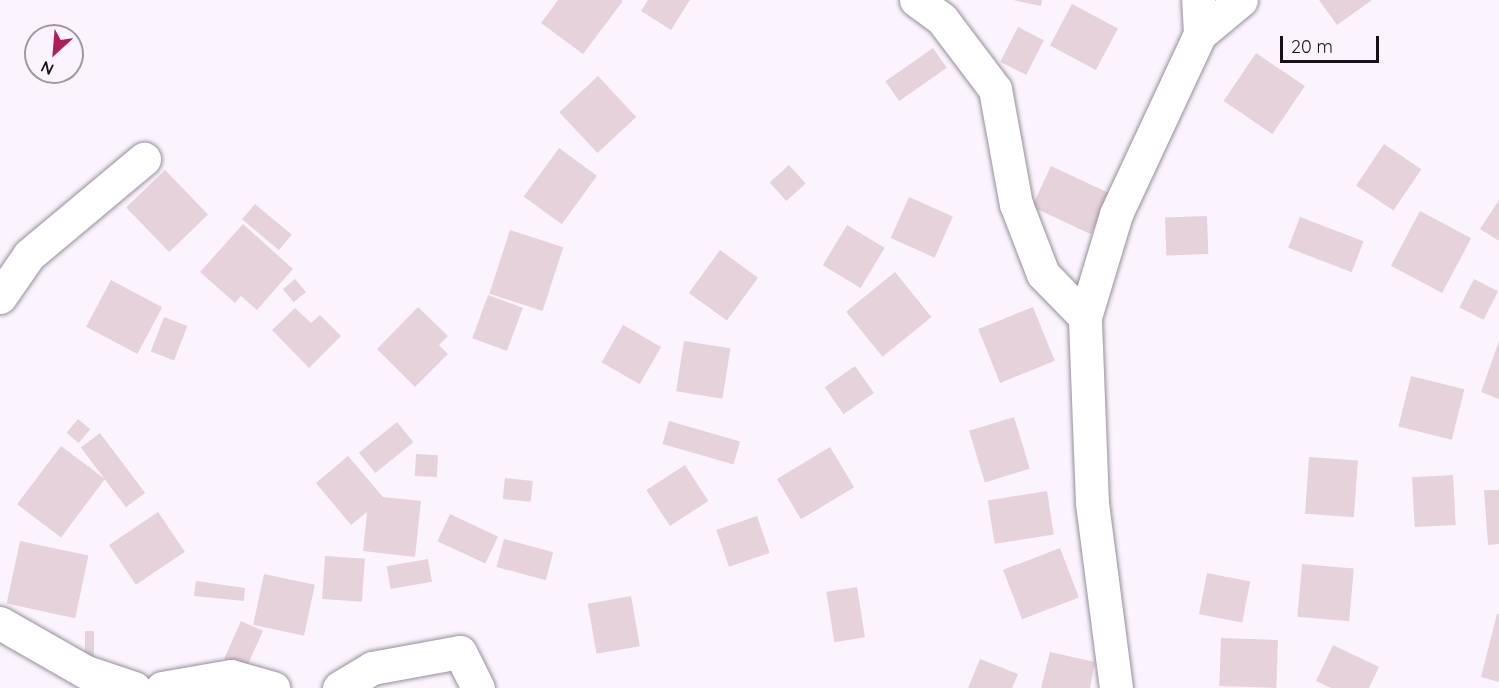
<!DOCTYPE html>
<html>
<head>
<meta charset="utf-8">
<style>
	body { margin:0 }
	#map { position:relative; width:1499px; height:688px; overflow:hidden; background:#fbf4fe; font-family:Quicksand,sans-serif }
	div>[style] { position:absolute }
	.building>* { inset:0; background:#e6d2db; transform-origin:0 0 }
	.roads { filter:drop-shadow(0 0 2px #978d9c) drop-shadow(0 0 2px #978d9c) }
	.minor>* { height:33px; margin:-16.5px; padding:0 16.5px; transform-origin:16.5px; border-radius:16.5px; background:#fff }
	span { translate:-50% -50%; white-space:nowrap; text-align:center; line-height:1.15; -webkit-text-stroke:5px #fbf4fe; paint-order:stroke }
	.north { position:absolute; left:24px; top:24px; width:60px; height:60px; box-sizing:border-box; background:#fbf4fe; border:2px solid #9f9aa2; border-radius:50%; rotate:206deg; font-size:16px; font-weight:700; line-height:24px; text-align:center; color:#161218 }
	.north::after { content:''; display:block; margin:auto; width:21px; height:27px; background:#ae1f57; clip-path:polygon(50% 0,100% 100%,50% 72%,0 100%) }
	.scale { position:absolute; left:1280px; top:36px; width:99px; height:27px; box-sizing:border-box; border:3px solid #161218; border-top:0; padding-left:8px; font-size:18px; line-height:21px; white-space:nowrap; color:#161218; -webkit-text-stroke:4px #fbf4fe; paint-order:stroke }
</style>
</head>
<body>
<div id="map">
	<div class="building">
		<div style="clip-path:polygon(558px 0,621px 0,623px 1px,583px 54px,541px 23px)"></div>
		<div style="clip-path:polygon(648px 0,690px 0,671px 30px,641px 11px)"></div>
		<div style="clip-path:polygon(1013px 0,1042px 0,1041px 6px)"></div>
		<div style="clip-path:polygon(1319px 0,1372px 0,1337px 25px)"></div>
		<div style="left:1072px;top:4px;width:52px;height:47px;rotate:28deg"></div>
		<div style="left:1018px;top:27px;width:29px;height:39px;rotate:27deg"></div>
		<div style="left:933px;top:48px;width:24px;height:58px;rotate:55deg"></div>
		<div style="left:1256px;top:53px;width:59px;height:58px;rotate:34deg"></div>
		<div style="left:598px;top:76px;width:56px;height:53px;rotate:47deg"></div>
		<div style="left:1384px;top:144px;width:45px;height:50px;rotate:34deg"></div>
		<div style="left:559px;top:148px;width:47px;height:60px;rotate:36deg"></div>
		<div style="left:789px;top:165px;width:25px;height:26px;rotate:48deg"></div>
		<div style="left:1051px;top:166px;width:65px;height:45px;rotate:25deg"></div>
		<div style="left:165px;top:170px;width:62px;height:54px;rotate:46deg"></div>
		<div style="left:909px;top:197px;width:48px;height:45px;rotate:24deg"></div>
		<div style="clip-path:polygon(1499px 200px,1499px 241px,1480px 229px)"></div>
		<div style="left:255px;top:204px;width:48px;height:20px;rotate:40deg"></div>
		<div style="left:1420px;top:211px;width:58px;height:62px;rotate:28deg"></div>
		<div style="left:1207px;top:216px;width:38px;height:42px;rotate:88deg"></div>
		<div style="left:1300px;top:217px;width:68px;height:33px;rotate:21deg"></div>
		<div style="clip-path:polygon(243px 224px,293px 269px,257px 310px,241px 296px,235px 303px,200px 272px)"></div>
		<div style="left:847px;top:225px;width:44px;height:47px;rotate:31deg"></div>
		<div style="left:510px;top:230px;width:56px;height:67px;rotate:18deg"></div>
		<div style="left:720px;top:250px;width:47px;height:53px;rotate:36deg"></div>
		<div style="left:895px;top:272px;width:58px;height:63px;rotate:51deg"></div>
		<div style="left:295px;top:279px;width:17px;height:16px;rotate:50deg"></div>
		<div style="left:1474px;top:279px;width:27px;height:32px;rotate:27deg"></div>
		<div style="left:111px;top:280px;width:58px;height:53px;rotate:28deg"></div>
		<div style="left:488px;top:295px;width:37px;height:46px;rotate:20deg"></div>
		<div style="clip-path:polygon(418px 307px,448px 336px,439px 345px,448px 354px,415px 387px,377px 349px)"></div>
		<div style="left:1033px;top:307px;width:58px;height:59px;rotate:68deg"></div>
		<div style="clip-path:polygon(295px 308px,311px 323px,320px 315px,341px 336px,309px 368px,272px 330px)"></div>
		<div style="left:164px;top:317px;width:25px;height:37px;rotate:21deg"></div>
		<div style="left:623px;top:325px;width:44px;height:43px;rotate:30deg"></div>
		<div style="left:684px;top:341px;width:47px;height:51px;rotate:9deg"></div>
		<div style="clip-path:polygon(1499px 341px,1499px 399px,1481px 392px)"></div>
		<div style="left:855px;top:366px;width:33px;height:37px;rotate:55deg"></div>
		<div style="left:1411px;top:376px;width:55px;height:52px;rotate:14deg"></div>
		<div style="left:1014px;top:417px;width:54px;height:47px;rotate:73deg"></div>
		<div style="left:78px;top:419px;width:16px;height:18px;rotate:40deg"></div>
		<div style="left:669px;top:421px;width:74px;height:24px;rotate:16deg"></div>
		<div style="left:397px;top:422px;width:26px;height:49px;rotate:51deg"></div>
		<div style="left:100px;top:433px;width:75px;height:24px;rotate:53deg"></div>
		<div style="left:61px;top:446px;width:55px;height:73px;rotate:37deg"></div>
		<div style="left:830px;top:447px;width:47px;height:62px;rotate:59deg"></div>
		<div style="left:416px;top:454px;width:22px;height:22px;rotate:3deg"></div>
		<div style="clip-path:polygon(348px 456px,383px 497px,421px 501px,415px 557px,363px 551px,367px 512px,351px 525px,316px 483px)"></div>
		<div style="left:1309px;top:457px;width:49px;height:57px;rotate:4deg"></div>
		<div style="left:685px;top:465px;width:43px;height:46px;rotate:57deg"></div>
		<div style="left:1453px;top:475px;width:50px;height:41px;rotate:87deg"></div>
		<div style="left:505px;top:478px;width:28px;height:21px;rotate:6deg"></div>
		<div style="clip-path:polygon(1484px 490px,1499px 490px,1499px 544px,1488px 545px)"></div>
		<div style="left:1047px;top:491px;width:44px;height:60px;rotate:81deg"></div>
		<div style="left:158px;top:512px;width:48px;height:59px;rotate:56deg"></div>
		<div style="left:450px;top:514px;width:53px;height:30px;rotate:25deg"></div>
		<div style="left:757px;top:516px;width:39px;height:43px;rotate:71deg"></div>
		<div style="left:504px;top:539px;width:51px;height:29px;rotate:15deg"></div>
		<div style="left:20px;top:541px;width:70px;height:64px;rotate:12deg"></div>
		<div style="left:1060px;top:548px;width:53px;height:61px;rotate:69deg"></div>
		<div style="left:325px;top:556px;width:40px;height:43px;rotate:4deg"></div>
		<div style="left:428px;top:559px;width:23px;height:42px;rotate:80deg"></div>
		<div style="left:1302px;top:564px;width:52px;height:53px;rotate:5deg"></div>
		<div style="left:1207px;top:573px;width:44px;height:42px;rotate:11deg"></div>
		<div style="left:264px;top:574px;width:52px;height:52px;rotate:12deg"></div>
		<div style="clip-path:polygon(196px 581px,245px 588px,244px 601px,194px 596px)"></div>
		<div style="left:857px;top:587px;width:51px;height:31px;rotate:81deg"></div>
		<div style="left:631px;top:596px;width:51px;height:44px;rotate:80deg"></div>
		<div style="clip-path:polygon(1497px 614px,1499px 614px,1499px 682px,1481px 677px)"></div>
		<div style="left:241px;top:621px;width:24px;height:41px;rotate:24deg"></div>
		<div style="left:85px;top:631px;width:9px;height:25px"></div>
		<div style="left:1221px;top:638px;width:57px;height:48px;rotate:2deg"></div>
		<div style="clip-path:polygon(1333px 645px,1379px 667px,1369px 688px,1331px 688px,1316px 681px)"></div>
		<div style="clip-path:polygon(1050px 652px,1095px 662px,1090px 688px,1041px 688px)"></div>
		<div style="clip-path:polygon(980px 659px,1018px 674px,1012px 688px,968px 688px)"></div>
	</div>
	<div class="roads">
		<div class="minor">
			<div style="left:916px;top:0;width:32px;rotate:36deg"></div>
			<div style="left:942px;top:19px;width:88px;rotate:52.9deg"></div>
			<div style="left:995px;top:89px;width:117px;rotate:79.7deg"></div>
			<div style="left:1016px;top:204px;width:75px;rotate:68.9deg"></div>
			<div style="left:1043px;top:274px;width:60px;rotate:45.7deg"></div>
			<div style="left:1200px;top:34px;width:53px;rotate:-39.7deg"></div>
			<div style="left:0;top:297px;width:51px;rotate:-55.4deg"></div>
			<div style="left:29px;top:255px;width:150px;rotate:-39.9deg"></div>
			<div style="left:0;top:623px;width:99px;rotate:29.7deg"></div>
			<div style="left:86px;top:672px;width:51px;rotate:18.4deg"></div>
			<div style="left:162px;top:688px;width:70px;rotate:-9.9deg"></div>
			<div style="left:231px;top:676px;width:44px;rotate:15.9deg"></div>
			<div style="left:339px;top:688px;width:39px;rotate:-31deg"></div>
			<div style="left:372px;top:668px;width:89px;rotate:-10.3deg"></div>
			<div style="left:460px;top:652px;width:40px;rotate:63.4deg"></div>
			<div style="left:1116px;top:688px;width:187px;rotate:-97.4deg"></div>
			<div style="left:1092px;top:503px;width:186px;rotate:-92.2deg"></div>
			<div style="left:1085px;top:317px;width:108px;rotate:-73.2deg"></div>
			<div style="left:1116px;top:214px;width:199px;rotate:-65deg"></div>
			<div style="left:1200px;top:34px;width:34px;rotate:-93deg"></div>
		</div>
	</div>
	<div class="north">N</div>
	<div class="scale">20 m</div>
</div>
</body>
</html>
